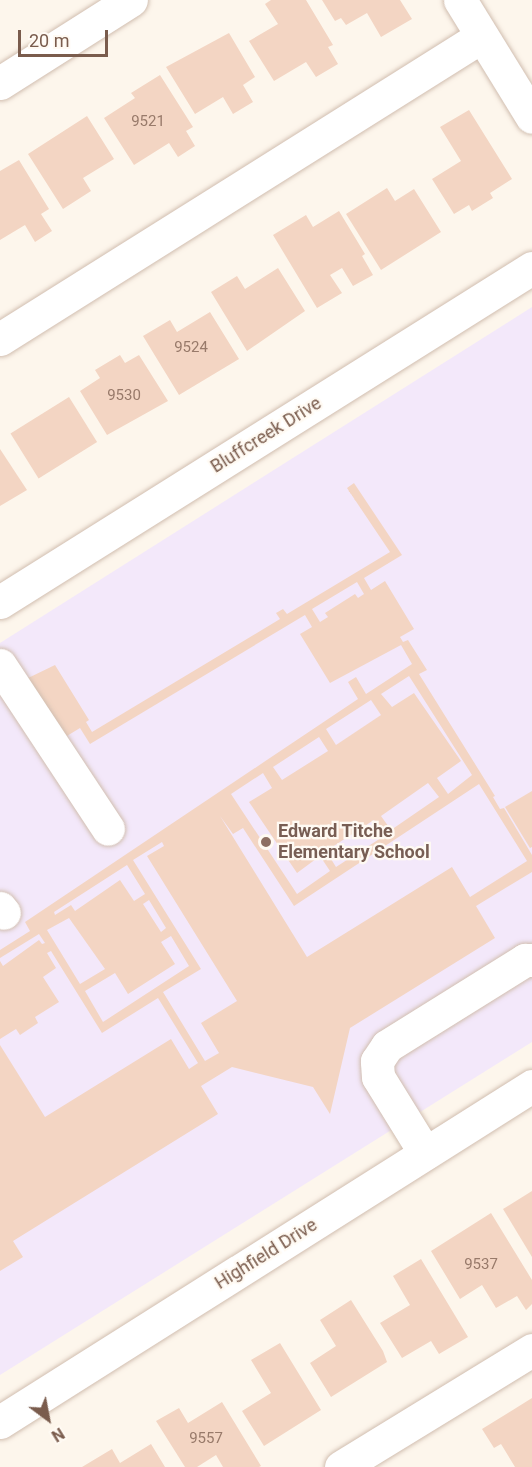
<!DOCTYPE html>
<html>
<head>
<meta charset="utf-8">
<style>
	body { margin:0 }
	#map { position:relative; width:532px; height:1467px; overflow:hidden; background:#fdf6ec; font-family:Roboto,sans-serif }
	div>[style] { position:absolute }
	.education>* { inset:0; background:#f3e8fa }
	.building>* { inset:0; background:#f3d5c3; transform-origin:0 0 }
	.roads { filter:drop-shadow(0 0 2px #d1beb0) drop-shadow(0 0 2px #d1beb0) }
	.minor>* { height:33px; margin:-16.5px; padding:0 16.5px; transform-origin:16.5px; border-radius:16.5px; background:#fff }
	.dots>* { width:16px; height:16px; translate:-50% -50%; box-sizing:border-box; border:3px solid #fffaf3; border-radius:50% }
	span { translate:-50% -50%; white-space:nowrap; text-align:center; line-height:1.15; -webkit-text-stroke:4.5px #fffaf3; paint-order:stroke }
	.number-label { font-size:15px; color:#987a6a }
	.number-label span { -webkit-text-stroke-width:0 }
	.street-label { font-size:18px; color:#7a5c4d }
	.education-label { font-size:18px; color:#785e54; font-weight:700 }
	.left { translate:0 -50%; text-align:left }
	.north { position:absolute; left:18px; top:1389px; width:60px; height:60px; -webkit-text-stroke:4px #fffaf3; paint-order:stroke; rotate:148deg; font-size:16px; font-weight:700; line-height:24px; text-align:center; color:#7a5c4d }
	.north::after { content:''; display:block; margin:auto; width:21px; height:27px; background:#7a5c4d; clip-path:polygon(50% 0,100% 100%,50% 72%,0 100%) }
	.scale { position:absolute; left:18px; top:30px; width:90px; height:27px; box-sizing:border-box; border:3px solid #7a5c4d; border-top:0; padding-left:8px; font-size:18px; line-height:21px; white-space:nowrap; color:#7a5c4d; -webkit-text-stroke:4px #fffaf3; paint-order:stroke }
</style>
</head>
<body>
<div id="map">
	<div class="education">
		<div style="clip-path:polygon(532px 307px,532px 1042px,0 1375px,0 643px)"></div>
	</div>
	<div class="building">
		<div style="clip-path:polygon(271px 0,306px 0,333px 45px,328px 47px,338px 64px,316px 77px,306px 62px,274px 81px,249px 41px,278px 24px,265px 4px)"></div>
		<div style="clip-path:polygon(322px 0,400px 0,412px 19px,381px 37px,367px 13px,346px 25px,341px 18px,335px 21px)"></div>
		<div style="clip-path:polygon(229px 33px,255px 77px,243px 85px,253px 102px,233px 114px,223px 97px,195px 114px,166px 67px)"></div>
		<div style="clip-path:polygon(160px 75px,193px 127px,186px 131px,195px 146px,178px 157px,169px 143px,134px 165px,104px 118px,135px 98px,131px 93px)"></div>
		<div style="clip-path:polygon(469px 110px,512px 179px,490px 193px,493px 198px,472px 211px,469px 205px,454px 214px,432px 179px,461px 161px,440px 127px)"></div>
		<div style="clip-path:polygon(87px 116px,114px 159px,83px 178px,91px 191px,63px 209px,28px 154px)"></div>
		<div style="clip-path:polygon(19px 160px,49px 209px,41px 214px,52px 231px,35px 242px,25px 225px,0 240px,0 171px)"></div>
		<div style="clip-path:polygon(387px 188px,395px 201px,414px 189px,441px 232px,381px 270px,346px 214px)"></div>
		<div style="clip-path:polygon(339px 211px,365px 254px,362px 256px,373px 275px,353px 286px,342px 268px,330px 275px,342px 293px,317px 308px,273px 235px,306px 215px,313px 227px)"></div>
		<div style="clip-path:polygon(278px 268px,305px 311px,247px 351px,211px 292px,237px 276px,245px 289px)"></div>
		<div style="clip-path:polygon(210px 312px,239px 359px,179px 395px,143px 336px,170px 320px,177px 332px)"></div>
		<div style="clip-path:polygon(120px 355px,125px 363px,139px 355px,168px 401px,107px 435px,80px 391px,100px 378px,95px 370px)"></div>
		<div style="left:69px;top:397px;width:53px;height:69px;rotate:58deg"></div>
		<div style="clip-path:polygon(0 449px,27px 490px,0 506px)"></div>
		<div style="clip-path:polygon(evenodd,354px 483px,402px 555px,364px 578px,371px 590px,385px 581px,414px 629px,400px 637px,403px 642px,408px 640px,427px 670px,419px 674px,495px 796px,493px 797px,500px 809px,504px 808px,532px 855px,532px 872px,476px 906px,495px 938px,350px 1028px,330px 1114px,313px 1087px,232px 1067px,201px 1086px,218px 1114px,13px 1241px,23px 1257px,0 1271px,0 1045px,45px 1117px,171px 1039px,189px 1069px,198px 1063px,158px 998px,102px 1033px,51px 951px,47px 953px,56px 968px,43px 977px,59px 1002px,35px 1017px,38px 1023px,20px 1035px,16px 1029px,0 1039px,0 961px,3px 966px,39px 940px,42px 944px,45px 943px,39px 934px,0 958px,0 950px,30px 931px,25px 922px,358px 699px,348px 682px,356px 677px,366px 694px,412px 664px,401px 645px,330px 683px,300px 634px,312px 627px,305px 615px,90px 744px,80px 728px,62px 739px,24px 680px,55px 665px,89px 720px,86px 722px,92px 732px,280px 619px,276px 613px,283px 609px,287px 614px,390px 552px,347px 488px,354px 483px,357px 582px,364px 594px,358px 598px,355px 594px,325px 613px,328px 617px,320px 622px,312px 609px,357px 582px,354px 483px,409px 676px,472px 775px,448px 794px,437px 778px,461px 761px,414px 693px,392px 707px,381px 694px,409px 676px,354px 483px,371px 700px,381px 715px,336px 745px,326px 729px,371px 700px,354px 483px,319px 737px,328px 751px,282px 780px,273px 767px,319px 737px,354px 483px,263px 773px,272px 788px,249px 802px,297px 873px,320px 856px,330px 871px,297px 894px,231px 794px,263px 773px,354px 483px,428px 783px,439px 797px,391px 830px,381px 816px,428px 783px,354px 483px,479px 784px,527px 861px,470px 897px,452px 867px,307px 957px,220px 816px,233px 834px,243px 828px,294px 906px,479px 784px,354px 483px,374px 820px,384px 836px,336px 867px,326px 851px,374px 820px,354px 483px,162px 842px,164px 846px,147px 856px,237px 1001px,201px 1023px,219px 1053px,205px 1061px,163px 992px,201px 969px,133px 860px,162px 842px,354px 483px,127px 865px,145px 894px,134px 901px,120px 880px,75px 911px,71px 905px,55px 915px,54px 912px,127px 865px,354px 483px,149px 900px,166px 928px,161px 932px,143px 904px,149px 900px,354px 483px,69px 918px,105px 969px,80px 984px,47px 930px,69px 918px,354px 483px,171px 936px,189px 966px,103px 1022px,85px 991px,115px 973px,128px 994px,175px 964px,161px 942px,171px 936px)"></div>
		<div style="clip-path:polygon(532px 791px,532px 847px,530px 848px,505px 807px)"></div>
		<div style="clip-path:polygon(532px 1191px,532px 1257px,503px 1209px)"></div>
		<div style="clip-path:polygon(491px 1213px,532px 1280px,532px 1304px,526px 1310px,517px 1296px,496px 1308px,482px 1285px,460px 1299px,431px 1251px)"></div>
		<div style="clip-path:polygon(421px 1259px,468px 1337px,439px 1354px,431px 1341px,402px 1358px,380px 1323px,410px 1305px,393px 1276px)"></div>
		<div style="clip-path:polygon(351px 1300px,383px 1351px,387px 1362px,331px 1397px,310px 1363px,336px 1346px,320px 1320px)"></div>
		<div style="clip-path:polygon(280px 1343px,321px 1410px,264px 1446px,242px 1411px,271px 1393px,251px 1360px)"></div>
		<div style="clip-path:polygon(532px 1398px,532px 1467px,515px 1467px,501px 1444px,494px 1448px,482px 1429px)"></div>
		<div style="clip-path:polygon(222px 1402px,261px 1466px,259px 1467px,223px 1467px,216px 1455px,197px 1467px,185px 1467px,156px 1421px,179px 1408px,188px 1423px)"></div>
		<div style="clip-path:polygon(151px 1444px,165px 1467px,82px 1467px,112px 1449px,120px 1463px)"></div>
	</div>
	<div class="roads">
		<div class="minor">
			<div style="left:460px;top:0;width:137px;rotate:58.4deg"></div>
			<div style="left:0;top:83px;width:155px;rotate:-32.4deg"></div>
			<div style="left:0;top:339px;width:569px;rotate:-32.15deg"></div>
			<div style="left:0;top:602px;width:628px;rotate:-32.12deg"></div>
			<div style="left:0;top:665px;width:196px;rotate:56.6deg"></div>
			<div style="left:0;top:908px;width:6px;rotate:51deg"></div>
			<div style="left:425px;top:1153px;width:89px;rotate:-121.7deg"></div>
			<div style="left:378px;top:1077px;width:16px;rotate:-94deg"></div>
			<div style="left:377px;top:1061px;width:18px;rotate:-56deg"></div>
			<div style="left:387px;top:1046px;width:163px;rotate:-31.9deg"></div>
			<div style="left:525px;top:960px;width:7px"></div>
			<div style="left:0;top:1422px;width:629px;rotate:-32.28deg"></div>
			<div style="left:341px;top:1467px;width:224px;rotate:-31.5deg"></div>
		</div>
	</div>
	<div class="dots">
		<div style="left:266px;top:842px;background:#8d6e63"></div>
	</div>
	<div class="number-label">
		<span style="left:148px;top:122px">9521</span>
		<span style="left:191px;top:348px">9524</span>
		<span style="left:124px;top:396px">9530</span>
		<span style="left:481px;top:1265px">9537</span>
		<span style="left:206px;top:1439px">9557</span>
	</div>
	<div class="street-label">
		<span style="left:266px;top:435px;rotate:-32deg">Bluffcreek Drive</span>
		<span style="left:266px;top:1254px;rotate:-32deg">Highfield Drive</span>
	</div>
	<div class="education-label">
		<span class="left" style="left:278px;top:842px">Edward Titche<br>Elementary School</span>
	</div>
	<div class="north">N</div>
	<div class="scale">20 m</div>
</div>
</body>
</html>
